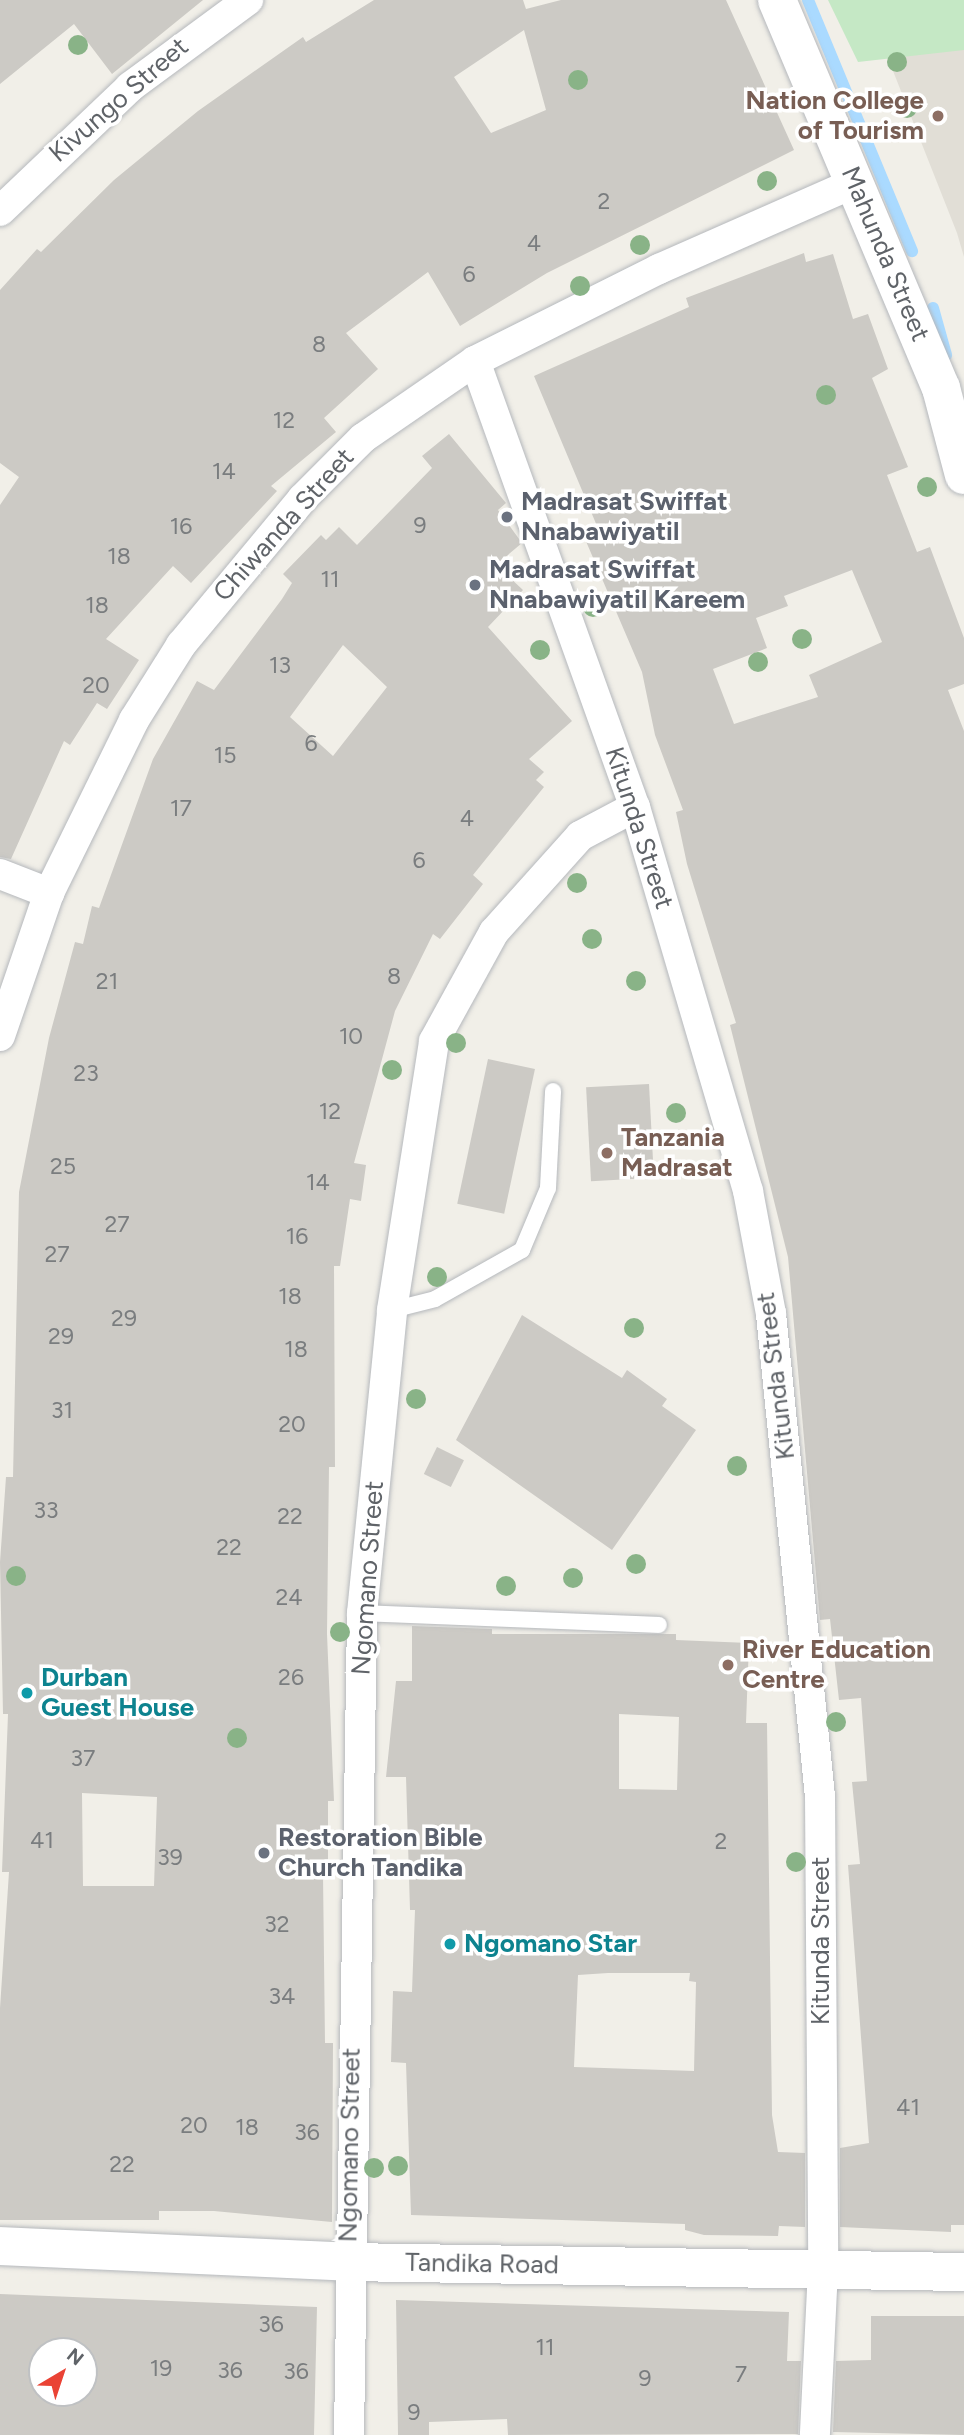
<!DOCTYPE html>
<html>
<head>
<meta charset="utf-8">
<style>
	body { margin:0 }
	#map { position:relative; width:964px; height:2435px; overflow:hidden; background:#f1efe8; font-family:Figtree,sans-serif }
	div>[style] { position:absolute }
	.education>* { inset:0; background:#e1ded6 }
	.green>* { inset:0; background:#c5e8c5 }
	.stream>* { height:12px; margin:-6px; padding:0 6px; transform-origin:6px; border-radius:6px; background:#aadaff }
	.building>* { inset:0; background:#cccac5; transform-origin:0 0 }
	.roads { filter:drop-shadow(0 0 2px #b5b8bc) drop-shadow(0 0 2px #b5b8bc) }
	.lane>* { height:16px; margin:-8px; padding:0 8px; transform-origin:8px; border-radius:8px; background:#fff }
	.street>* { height:30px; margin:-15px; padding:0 15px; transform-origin:15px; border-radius:15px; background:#fff }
	.secondary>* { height:38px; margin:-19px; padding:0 19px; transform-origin:19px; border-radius:19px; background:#fff }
	.trees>* { width:20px; height:20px; margin:-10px; border-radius:50%; background:#89b387 }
	.dots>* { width:19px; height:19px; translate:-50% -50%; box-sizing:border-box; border:4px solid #fff; border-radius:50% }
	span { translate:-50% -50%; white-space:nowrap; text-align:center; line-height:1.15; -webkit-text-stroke:7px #fff; paint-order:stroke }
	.number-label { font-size:23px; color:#7a7d7f }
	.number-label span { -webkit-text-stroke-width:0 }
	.street-label { font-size:26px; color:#5f6368 }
	.education-label { font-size:26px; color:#785e54; font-weight:700 }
	.right { translate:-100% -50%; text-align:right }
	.left { translate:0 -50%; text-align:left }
	.worship-label { font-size:26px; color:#5b616d; font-weight:700 }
	.culture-label { font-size:26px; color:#0d838f; font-weight:700 }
	.north { position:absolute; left:28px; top:2337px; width:70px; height:70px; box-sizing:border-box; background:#fff; border:2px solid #bfc1c3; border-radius:50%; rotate:39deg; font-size:19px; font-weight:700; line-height:28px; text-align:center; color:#5f6368 }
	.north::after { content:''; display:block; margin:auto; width:24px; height:32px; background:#ea4335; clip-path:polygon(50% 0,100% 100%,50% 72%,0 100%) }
</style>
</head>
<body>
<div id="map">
	<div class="education">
		<div style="clip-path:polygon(865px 0,964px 0,964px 257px,957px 233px)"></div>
	</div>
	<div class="green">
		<div style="clip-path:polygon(828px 0,964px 0,964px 50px,858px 62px)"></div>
	</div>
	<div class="stream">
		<div style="left:808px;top:0;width:272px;rotate:67.5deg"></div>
		<div style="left:933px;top:308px;width:49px;rotate:74.5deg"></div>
	</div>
	<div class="building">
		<div style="clip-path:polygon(0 0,203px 0,112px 74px,74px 24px,0 84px)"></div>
		<div style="clip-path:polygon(evenodd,374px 0,523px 0,526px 9px,561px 0,726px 0,794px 150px,547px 273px,460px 326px,428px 272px,346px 333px,378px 369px,324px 418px,336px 432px,271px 486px,277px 491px,191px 583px,173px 566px,106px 639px,139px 660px,107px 709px,97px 703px,70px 745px,64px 741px,11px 859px,0 857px,0 505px,19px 477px,0 463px,0 290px,37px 249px,41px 252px,114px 180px,198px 111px,303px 37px,306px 42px,374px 0,524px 30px,546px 110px,491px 133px,454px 77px,524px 30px)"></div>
		<div style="clip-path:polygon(evenodd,804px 253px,806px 262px,833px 254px,853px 319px,868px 314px,888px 369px,872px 378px,908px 467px,887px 475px,917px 552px,930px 547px,964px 638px,964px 684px,948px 690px,964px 731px,964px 2225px,951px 2225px,951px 2232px,840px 2227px,840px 2148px,869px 2143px,848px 1865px,860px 1864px,852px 1782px,867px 1781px,861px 1698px,839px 1700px,830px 1619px,820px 1620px,788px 1257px,730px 1025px,736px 1023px,687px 864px,676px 812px,683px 810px,655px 735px,642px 672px,582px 532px,597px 526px,534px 376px,689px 307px,686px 298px,804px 253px,852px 570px,882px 642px,809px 675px,818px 697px,734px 724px,713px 669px,767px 648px,756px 618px,788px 606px,784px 596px,852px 570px)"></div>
		<div style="clip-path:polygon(evenodd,449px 434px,506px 503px,498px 510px,522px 543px,496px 565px,523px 590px,488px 627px,572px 721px,529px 759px,544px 772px,536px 780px,544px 787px,473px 875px,483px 884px,440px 939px,433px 934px,395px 1011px,354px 1163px,366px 1165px,361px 1201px,350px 1199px,340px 1266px,334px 1266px,335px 1467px,329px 1467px,327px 1634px,334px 1801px,328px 1801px,328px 1874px,323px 1874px,325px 2043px,333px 2043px,332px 2222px,214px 2211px,159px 2211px,159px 2220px,0 2220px,0 2008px,9px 1872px,2px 1872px,8px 1714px,3px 1714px,0 1562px,6px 1477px,13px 1477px,19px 1192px,49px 1038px,75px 942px,83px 944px,92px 906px,99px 908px,153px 759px,197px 681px,214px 690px,282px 599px,292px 583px,283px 574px,321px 535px,326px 540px,339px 527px,357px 545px,432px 468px,422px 456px,449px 434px,343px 645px,387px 687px,333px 756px,290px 717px,343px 645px,449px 434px,82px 1793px,157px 1797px,154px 1886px,83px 1886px,82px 1793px)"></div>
		<div style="left:488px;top:1059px;width:48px;height:148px;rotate:12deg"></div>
		<div style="left:649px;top:1084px;width:94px;height:63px;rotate:87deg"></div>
		<div style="clip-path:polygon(522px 1315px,622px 1378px,627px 1370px,667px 1399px,662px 1406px,696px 1430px,612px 1550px,456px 1440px)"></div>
		<div style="left:437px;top:1447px;width:30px;height:30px;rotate:26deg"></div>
		<div style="clip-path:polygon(evenodd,412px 1626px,492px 1629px,492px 1634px,676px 1634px,676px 1640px,749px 1643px,746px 1723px,767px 1723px,772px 2115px,778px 2152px,805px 2153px,805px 2227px,779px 2226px,778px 2236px,704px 2235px,685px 2230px,685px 2224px,411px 2215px,406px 2063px,391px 2062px,393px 1991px,412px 1992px,415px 1910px,410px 1910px,406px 1777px,386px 1777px,396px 1681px,412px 1681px,412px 1626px,619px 1714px,679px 1717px,677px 1790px,619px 1789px,619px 1714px,412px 1626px,608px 1973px,690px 1973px,689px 1981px,696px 1982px,694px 2071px,574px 2067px,578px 1975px,608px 1973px)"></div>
		<div style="clip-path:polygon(evenodd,0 2294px,317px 2307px,314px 2435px,0 2435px,0 2294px,42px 2351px,84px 2351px,84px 2393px,42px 2393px,42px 2351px)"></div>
		<div style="clip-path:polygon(396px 2300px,789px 2312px,787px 2361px,801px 2361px,798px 2434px,508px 2435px,507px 2419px,429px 2422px,429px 2435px,398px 2435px)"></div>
		<div style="clip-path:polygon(871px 2316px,964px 2316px,964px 2435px,833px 2432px,836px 2361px,871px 2360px)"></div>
	</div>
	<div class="roads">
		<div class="lane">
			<div style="left:392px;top:1310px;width:44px;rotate:-14.3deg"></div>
			<div style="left:435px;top:1299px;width:100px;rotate:-29.4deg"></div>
			<div style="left:522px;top:1250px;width:67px;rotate:-67.2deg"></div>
			<div style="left:548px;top:1188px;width:97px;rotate:-87deg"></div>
			<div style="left:362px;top:1613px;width:297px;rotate:2.3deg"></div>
		</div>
		<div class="street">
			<div style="left:0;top:211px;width:180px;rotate:-43.6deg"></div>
			<div style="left:130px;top:87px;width:147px;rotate:-36.4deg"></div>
			<div style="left:475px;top:361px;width:474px;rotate:70.3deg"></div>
			<div style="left:635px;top:807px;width:400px;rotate:73.6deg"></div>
			<div style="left:748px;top:1191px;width:125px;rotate:79.4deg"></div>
			<div style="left:771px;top:1314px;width:483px;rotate:84.2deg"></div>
			<div style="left:820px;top:1795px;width:474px;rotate:89.6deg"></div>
			<div style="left:823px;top:2269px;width:166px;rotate:92.8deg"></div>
			<div style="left:0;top:874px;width:53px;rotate:21.2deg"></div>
			<div style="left:0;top:1036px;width:151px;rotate:-71.1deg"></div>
			<div style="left:49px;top:893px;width:193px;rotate:-63.8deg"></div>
			<div style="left:134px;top:720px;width:89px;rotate:-57.9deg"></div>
			<div style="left:181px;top:645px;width:190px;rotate:-50.3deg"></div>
			<div style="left:302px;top:499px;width:86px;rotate:-45deg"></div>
			<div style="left:363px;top:438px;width:136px;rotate:-34.5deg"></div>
			<div style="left:475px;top:361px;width:206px;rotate:-26.6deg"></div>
			<div style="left:659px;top:269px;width:215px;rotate:-23.8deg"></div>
			<div style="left:349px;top:2435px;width:822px;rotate:-89.09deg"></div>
			<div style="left:362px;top:1613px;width:304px;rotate:-84.3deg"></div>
			<div style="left:392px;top:1310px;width:272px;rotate:-81.1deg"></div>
			<div style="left:434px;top:1041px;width:124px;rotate:-61.2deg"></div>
			<div style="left:494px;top:932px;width:129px;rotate:-48.1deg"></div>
			<div style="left:580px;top:836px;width:62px;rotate:-27.8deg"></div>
		</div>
		<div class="secondary">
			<div style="left:777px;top:0;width:421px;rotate:67.1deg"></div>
			<div style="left:941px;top:388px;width:90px;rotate:75.2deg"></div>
			<div style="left:0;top:2246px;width:347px;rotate:2.6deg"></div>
			<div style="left:347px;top:2262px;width:617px;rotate:0.93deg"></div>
		</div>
	</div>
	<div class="trees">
		<div style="left:78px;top:45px"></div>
		<div style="left:897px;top:62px"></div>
		<div style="left:578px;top:80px"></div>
		<div style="left:907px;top:108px"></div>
		<div style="left:767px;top:181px"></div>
		<div style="left:640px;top:245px"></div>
		<div style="left:580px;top:286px"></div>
		<div style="left:826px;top:395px"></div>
		<div style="left:927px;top:487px"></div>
		<div style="left:593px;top:607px"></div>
		<div style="left:802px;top:639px"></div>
		<div style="left:540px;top:650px"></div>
		<div style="left:758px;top:662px"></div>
		<div style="left:577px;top:883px"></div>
		<div style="left:592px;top:939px"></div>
		<div style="left:636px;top:981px"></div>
		<div style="left:456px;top:1043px"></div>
		<div style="left:392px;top:1070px"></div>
		<div style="left:676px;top:1113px"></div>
		<div style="left:437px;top:1277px"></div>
		<div style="left:634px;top:1328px"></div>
		<div style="left:416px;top:1399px"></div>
		<div style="left:737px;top:1466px"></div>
		<div style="left:636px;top:1564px"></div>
		<div style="left:16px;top:1576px"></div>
		<div style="left:573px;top:1578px"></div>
		<div style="left:506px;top:1586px"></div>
		<div style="left:340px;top:1632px"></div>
		<div style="left:836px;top:1722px"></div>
		<div style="left:237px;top:1738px"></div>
		<div style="left:796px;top:1862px"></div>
		<div style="left:398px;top:2166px"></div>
		<div style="left:374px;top:2168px"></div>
	</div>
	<div class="dots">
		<div style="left:938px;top:116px;background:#8d6e63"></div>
		<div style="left:507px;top:517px;background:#6b7280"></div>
		<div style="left:475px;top:585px;background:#6b7280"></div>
		<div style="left:607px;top:1153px;background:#8d6e63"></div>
		<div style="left:728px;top:1665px;background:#8d6e63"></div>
		<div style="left:27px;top:1693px;background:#0f9aa8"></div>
		<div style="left:264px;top:1853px;background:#6b7280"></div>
		<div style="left:450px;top:1944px;background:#0f9aa8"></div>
	</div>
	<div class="number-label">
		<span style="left:604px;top:201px">2</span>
		<span style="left:534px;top:243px">4</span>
		<span style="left:469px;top:274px">6</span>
		<span style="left:319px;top:344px">8</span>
		<span style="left:284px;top:420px">12</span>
		<span style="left:224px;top:471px">14</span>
		<span style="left:420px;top:525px">9</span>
		<span style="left:181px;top:526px">16</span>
		<span style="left:119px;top:556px">18</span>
		<span style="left:330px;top:579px">11</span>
		<span style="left:97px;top:605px">18</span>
		<span style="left:280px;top:665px">13</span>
		<span style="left:96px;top:685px">20</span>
		<span style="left:311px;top:743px">6</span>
		<span style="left:225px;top:755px">15</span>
		<span style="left:181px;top:808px">17</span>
		<span style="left:467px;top:818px">4</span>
		<span style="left:419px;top:860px">6</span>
		<span style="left:394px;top:976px">8</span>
		<span style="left:107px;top:981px">21</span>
		<span style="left:351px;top:1036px">10</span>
		<span style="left:86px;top:1073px">23</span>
		<span style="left:330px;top:1111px">12</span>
		<span style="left:63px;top:1166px">25</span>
		<span style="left:318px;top:1182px">14</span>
		<span style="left:117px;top:1224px">27</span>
		<span style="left:297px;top:1236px">16</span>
		<span style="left:57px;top:1254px">27</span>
		<span style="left:290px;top:1296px">18</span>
		<span style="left:124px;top:1318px">29</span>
		<span style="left:61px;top:1336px">29</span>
		<span style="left:296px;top:1349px">18</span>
		<span style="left:62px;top:1410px">31</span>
		<span style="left:292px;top:1424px">20</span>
		<span style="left:46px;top:1510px">33</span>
		<span style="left:290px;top:1516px">22</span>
		<span style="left:229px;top:1547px">22</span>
		<span style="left:289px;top:1597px">24</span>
		<span style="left:291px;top:1677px">26</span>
		<span style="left:83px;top:1758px">37</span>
		<span style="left:42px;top:1840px">41</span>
		<span style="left:721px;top:1841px">2</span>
		<span style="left:170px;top:1857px">39</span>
		<span style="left:277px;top:1924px">32</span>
		<span style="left:282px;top:1996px">34</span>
		<span style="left:908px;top:2107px">41</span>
		<span style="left:194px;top:2125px">20</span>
		<span style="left:247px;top:2127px">18</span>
		<span style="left:307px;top:2132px">36</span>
		<span style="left:122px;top:2164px">22</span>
		<span style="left:271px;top:2324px">36</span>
		<span style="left:545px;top:2347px">11</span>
		<span style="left:161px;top:2368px">19</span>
		<span style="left:230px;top:2370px">36</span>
		<span style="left:296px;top:2371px">36</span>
		<span style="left:741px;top:2374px">7</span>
		<span style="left:645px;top:2378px">9</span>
		<span style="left:414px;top:2412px">9</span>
	</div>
	<div class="street-label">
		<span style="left:119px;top:100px;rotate:-41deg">Kivungo Street</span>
		<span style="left:885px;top:254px;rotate:67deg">Mahunda Street</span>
		<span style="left:284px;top:525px;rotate:-48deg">Chiwanda Street</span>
		<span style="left:639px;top:828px;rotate:72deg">Kitunda Street</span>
		<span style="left:776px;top:1376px;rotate:-97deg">Kitunda Street</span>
		<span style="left:368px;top:1578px;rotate:-86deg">Ngomano Street</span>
		<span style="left:821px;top:1941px;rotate:-90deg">Kitunda Street</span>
		<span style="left:350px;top:2145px;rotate:-89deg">Ngomano Street</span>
		<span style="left:482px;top:2264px;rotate:1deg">Tandika Road</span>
	</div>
	<div class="education-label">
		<span class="right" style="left:924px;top:116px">Nation College<br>of Tourism</span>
		<span class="left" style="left:621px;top:1153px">Tanzania<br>Madrasat</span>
		<span class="left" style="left:742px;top:1665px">River Education<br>Centre</span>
	</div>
	<div class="worship-label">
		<span class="left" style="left:521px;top:517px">Madrasat Swiffat<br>Nnabawiyatil</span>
		<span class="left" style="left:489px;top:585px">Madrasat Swiffat<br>Nnabawiyatil Kareem</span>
		<span class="left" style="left:278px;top:1853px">Restoration Bible<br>Church Tandika</span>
	</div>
	<div class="culture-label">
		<span class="left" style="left:41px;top:1693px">Durban<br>Guest House</span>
		<span class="left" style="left:464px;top:1944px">Ngomano Star</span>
	</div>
	<div class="north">N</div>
</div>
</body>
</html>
